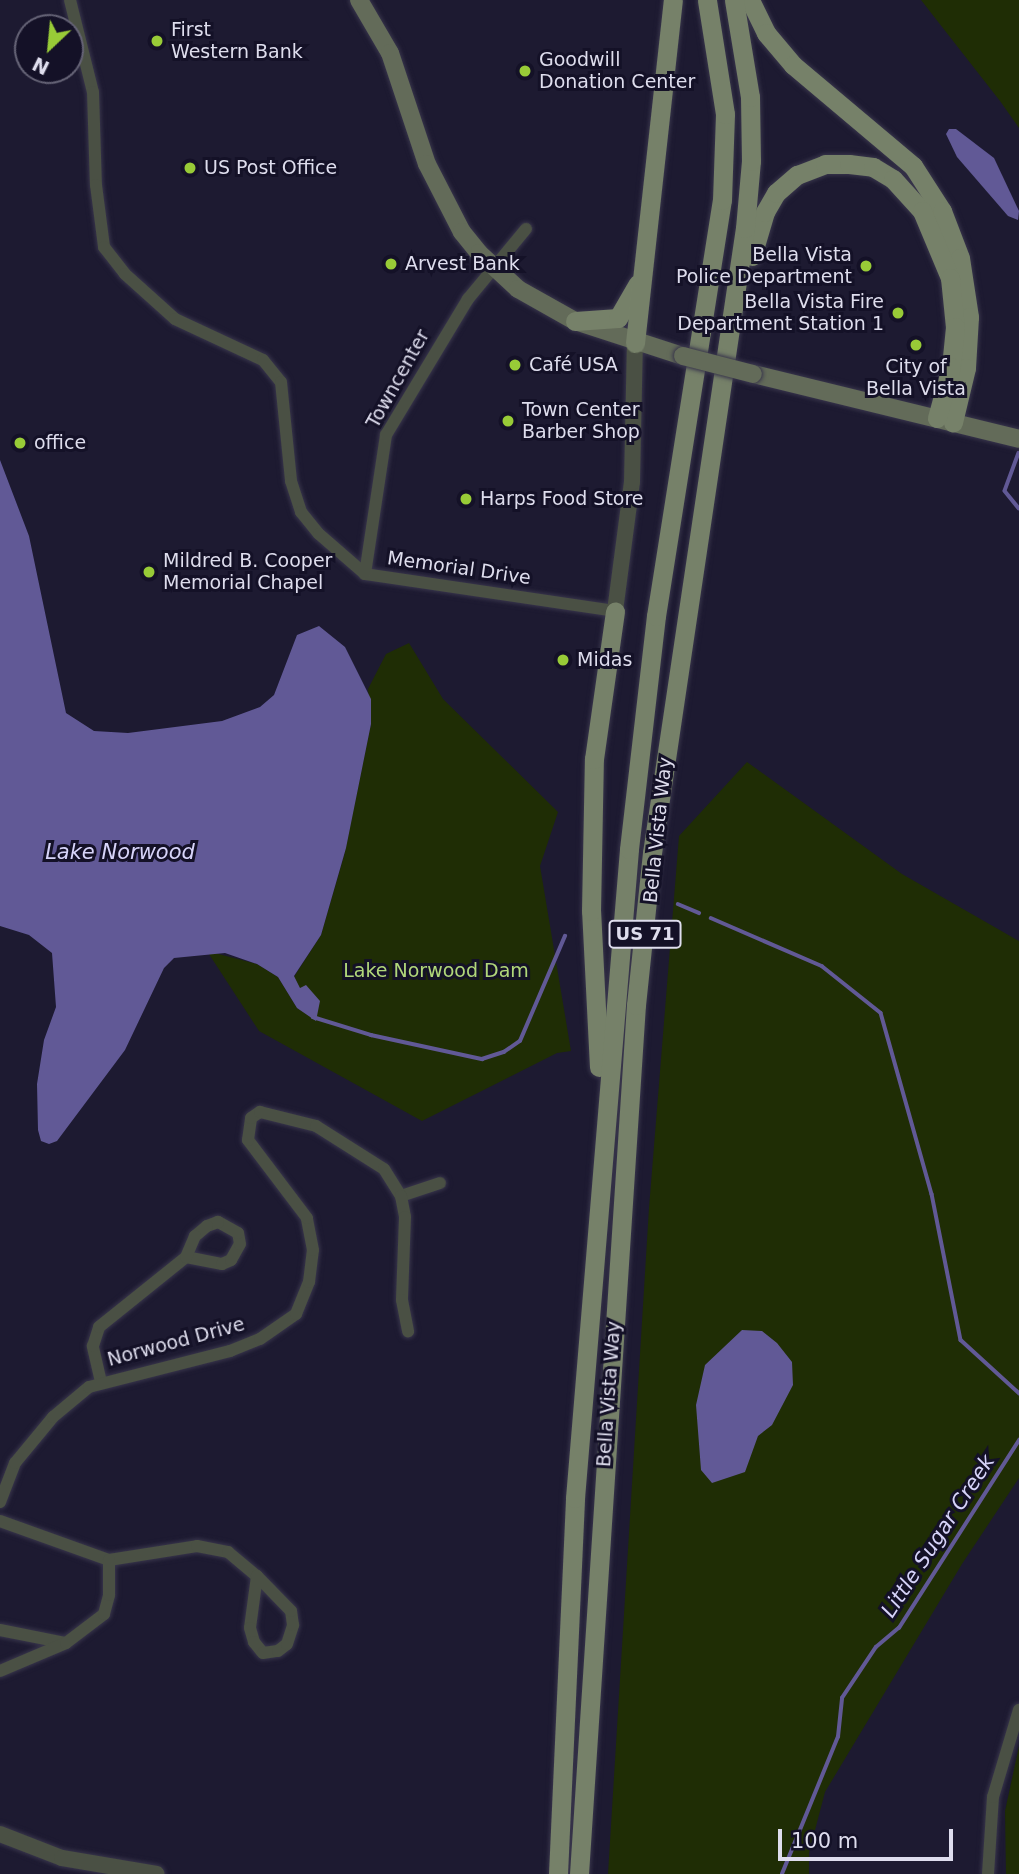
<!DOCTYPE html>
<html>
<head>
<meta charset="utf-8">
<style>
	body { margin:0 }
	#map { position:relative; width:1019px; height:1874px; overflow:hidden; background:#1d1a31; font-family:"DejaVu Sans",sans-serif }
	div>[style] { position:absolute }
	.green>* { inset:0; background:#1f2d05 }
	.water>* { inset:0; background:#615996 }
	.stream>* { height:3.5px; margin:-1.75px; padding:0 1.75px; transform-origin:1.75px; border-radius:1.75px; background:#615996 }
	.roads { filter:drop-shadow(0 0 2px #38354b) drop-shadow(0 0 2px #38354b) }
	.minor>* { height:12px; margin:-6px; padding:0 6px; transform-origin:6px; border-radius:6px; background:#4a5044 }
	.tertiary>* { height:16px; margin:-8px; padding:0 8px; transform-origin:8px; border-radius:8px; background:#4a5044 }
	.secondary>* { height:18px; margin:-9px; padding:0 9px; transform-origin:9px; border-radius:9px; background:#636b59 }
	.primary>* { height:19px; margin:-9.5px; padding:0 9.5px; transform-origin:9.5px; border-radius:9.5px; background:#768169 }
	.bridges { filter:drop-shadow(0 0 2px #38354b) drop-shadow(0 0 2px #38354b) }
	.secondary-bridge>* { height:18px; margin:-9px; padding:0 9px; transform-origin:9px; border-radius:9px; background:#636b59 }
	.dots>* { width:19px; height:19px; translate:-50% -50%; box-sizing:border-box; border:4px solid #141127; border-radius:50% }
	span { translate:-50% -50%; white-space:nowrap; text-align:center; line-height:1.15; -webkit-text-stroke:6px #141127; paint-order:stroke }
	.shield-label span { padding:2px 5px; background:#141127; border:2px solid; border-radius:5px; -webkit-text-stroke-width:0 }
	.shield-label { font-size:18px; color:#dedded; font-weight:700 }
	.poi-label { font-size:19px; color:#dedded }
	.left { translate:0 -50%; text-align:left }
	.right { translate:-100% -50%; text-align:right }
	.street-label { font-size:19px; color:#dedded }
	.park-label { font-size:19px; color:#b1d77a }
	.water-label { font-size:21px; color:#d7d4f9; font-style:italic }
	.north { position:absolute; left:14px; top:14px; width:70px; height:70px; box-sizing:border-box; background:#141127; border:2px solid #656376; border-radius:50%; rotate:206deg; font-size:19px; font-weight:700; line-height:28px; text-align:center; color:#dedded }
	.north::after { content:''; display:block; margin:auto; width:24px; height:32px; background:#98cb37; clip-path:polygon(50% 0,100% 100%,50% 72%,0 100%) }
	.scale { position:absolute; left:778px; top:1829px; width:175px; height:32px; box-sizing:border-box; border:4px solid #dedded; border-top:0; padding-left:9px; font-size:21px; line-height:24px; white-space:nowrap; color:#dedded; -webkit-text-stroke:5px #141127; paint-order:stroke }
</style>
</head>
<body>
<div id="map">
	<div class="green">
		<div style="clip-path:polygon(921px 0,1019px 0,1019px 128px,1000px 101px)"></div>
		<div style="clip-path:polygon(409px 643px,443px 699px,558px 812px,540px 866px,571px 1051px,557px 1053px,422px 1121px,259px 1031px,207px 951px,257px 964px,278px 977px,297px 1008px,316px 1020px,294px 977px,321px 935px,344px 856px,371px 724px,368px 689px,386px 654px)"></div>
		<div style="clip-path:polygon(747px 762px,902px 874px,1019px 941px,1019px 1478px,962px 1564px,825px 1792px,809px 1853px,809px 1874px,608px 1874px,649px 1208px,679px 836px)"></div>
		<div style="clip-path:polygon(1019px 1746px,1019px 1874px,1006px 1874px,1005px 1811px)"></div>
	</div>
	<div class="water">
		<div style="clip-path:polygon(949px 129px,956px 129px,994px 158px,1019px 211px,1018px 220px,1008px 216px,957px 157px,946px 134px)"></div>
		<div style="clip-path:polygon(0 460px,29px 536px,66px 713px,94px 731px,128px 733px,222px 721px,260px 707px,274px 695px,297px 635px,319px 626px,345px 647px,371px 699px,371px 724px,346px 848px,321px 935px,294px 976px,300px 988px,306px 985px,320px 1001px,316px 1021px,297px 1008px,278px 977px,257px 964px,225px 953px,174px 958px,164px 968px,125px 1050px,57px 1141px,49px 1144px,41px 1141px,38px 1130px,37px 1084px,44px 1040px,56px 1007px,52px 953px,29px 935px,0 926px)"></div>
		<div style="clip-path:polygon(742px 1330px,762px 1331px,777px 1343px,792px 1362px,793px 1385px,772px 1425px,758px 1436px,745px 1472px,712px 1483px,701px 1470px,696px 1405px,705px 1365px)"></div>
	</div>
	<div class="stream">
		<div style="left:1019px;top:453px;width:40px;rotate:110.2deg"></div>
		<div style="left:1005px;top:491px;width:22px;rotate:51deg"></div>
		<div style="left:678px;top:904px;width:23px;rotate:23deg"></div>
		<div style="left:711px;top:918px;width:121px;rotate:23.4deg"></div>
		<div style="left:822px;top:966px;width:75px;rotate:38.5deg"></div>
		<div style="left:881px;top:1013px;width:188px;rotate:74.3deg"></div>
		<div style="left:932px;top:1194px;width:149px;rotate:78.8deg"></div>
		<div style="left:961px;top:1340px;width:79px;rotate:42.4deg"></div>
		<div style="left:313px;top:1017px;width:61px;rotate:17.2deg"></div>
		<div style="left:371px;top:1035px;width:114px;rotate:12.2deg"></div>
		<div style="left:482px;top:1059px;width:23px;rotate:-18deg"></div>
		<div style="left:504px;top:1052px;width:19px;rotate:-35deg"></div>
		<div style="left:520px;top:1041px;width:114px;rotate:-66.8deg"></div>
		<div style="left:782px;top:1874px;width:148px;rotate:-67.8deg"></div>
		<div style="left:838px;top:1737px;width:39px;rotate:-84deg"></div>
		<div style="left:842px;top:1698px;width:61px;rotate:-56.3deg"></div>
		<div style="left:876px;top:1647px;width:30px;rotate:-40deg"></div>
		<div style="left:899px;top:1628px;width:223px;rotate:-57.4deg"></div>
	</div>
	<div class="roads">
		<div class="minor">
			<div style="left:70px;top:0;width:95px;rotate:76deg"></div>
			<div style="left:93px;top:92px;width:93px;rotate:88.2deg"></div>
			<div style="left:96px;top:185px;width:63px;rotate:82.6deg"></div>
			<div style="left:104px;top:247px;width:34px;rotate:52deg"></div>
			<div style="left:125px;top:274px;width:67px;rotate:42deg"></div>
			<div style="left:175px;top:319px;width:97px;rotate:25deg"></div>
			<div style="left:263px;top:360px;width:28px;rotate:51deg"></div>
			<div style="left:281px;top:382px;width:100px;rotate:84.2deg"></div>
			<div style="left:291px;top:481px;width:33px;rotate:72deg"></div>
			<div style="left:301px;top:512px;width:28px;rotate:51deg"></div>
			<div style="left:319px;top:534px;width:61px;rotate:41deg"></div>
			<div style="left:365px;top:574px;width:253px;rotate:8.4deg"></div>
			<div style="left:365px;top:574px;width:141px;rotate:-81.4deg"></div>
			<div style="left:386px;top:435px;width:159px;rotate:-58.9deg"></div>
			<div style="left:468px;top:299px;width:91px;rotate:-50.4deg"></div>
			<div style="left:401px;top:1196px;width:41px;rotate:-18.4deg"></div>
			<div style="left:101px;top:1382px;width:37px;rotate:-103deg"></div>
			<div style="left:93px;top:1346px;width:20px;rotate:-72deg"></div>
			<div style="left:99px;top:1327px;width:112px;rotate:-38.8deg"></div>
			<div style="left:186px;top:1257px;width:37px;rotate:11deg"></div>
			<div style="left:222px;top:1264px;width:10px;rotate:-24deg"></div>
			<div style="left:231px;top:1260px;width:18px;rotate:-61deg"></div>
			<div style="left:240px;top:1244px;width:11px;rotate:-100deg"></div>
			<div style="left:238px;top:1233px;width:23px;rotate:-151deg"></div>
			<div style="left:218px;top:1222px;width:12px;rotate:160deg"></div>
			<div style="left:207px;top:1226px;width:16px;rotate:140deg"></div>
			<div style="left:195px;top:1236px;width:23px;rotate:113deg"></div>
			<div style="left:0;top:1502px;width:42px;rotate:-69deg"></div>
			<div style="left:15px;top:1463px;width:60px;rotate:-50.4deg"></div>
			<div style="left:53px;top:1417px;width:47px;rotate:-39.8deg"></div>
			<div style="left:89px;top:1387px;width:146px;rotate:-14.3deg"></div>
			<div style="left:230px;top:1351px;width:32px;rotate:-22deg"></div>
			<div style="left:260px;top:1339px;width:44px;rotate:-34.8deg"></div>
			<div style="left:296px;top:1314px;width:35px;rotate:-68deg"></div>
			<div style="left:309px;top:1282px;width:32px;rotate:-83deg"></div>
			<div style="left:313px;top:1250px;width:33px;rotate:-101deg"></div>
			<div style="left:307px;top:1218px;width:98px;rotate:-127.1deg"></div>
			<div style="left:248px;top:1140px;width:22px;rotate:-82deg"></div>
			<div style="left:251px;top:1118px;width:11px;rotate:-34deg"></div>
			<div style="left:260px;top:1112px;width:58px;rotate:14deg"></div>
			<div style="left:316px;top:1126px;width:80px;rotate:32.3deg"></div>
			<div style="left:384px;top:1169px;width:32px;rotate:58deg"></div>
			<div style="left:401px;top:1196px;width:21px;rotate:79deg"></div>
			<div style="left:405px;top:1217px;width:83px;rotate:92.1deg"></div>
			<div style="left:402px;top:1300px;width:32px;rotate:79deg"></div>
			<div style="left:0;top:1521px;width:116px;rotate:19.7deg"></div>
			<div style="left:109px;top:1560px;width:89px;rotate:-9deg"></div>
			<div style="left:197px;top:1546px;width:32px;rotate:11deg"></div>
			<div style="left:228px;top:1552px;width:38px;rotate:40deg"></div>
			<div style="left:257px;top:1576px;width:52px;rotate:97.7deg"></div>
			<div style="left:250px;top:1628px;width:15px;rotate:74deg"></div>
			<div style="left:254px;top:1642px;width:14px;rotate:51deg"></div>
			<div style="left:263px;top:1653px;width:15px;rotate:-8deg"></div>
			<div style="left:278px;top:1651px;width:11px;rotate:-38deg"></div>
			<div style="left:287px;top:1644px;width:20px;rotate:-72deg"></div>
			<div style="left:293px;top:1625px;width:14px;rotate:-98deg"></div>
			<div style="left:291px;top:1611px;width:49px;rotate:-134.2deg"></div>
			<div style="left:0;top:1630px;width:66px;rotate:11.3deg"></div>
			<div style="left:0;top:1671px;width:72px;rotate:-23deg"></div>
			<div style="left:66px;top:1643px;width:48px;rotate:-37.3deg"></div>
			<div style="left:104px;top:1614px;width:20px;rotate:-75deg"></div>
			<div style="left:109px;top:1595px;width:35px;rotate:-90deg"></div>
			<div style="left:988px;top:1874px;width:77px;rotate:-86.3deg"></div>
			<div style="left:993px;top:1797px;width:91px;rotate:-73.4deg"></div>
		</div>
		<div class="tertiary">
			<div style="left:615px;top:611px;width:130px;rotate:-82.5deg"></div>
			<div style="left:632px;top:482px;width:139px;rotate:-88.8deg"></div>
			<div style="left:0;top:1834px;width:66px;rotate:21.2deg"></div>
			<div style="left:62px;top:1858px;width:96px;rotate:9.6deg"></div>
		</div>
		<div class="secondary">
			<div style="left:359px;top:0;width:61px;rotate:59.7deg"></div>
			<div style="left:390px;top:53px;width:117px;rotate:71.6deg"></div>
			<div style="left:427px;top:164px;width:76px;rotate:62.8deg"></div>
			<div style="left:462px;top:232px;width:27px;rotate:51deg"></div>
			<div style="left:479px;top:253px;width:53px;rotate:42.7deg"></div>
			<div style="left:518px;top:289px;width:65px;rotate:29.3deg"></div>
			<div style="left:575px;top:321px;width:114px;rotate:18deg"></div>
			<div style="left:753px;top:374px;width:274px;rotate:13.7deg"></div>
		</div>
		<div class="primary">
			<div style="left:750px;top:0;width:37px;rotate:64deg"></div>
			<div style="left:766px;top:33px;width:42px;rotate:49.8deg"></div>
			<div style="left:793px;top:65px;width:157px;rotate:40.1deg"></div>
			<div style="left:913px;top:166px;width:54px;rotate:57.2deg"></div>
			<div style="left:942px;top:211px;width:50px;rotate:69deg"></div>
			<div style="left:960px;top:258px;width:60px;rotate:81.3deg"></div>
			<div style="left:969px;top:317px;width:51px;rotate:93.4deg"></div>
			<div style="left:966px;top:368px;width:56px;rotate:103.5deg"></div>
			<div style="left:752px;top:256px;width:46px;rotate:-73.5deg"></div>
			<div style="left:765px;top:212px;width:22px;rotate:-60deg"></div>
			<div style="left:776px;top:193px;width:28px;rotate:-41deg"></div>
			<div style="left:797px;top:175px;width:30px;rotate:-21deg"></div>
			<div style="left:825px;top:164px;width:24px"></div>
			<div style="left:849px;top:164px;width:24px;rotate:7deg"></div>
			<div style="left:873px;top:167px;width:23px;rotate:31deg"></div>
			<div style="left:893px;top:179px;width:43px;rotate:47.8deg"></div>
			<div style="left:922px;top:211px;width:73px;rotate:67.3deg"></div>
			<div style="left:950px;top:278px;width:49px;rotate:84.2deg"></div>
			<div style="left:955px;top:327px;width:40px;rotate:95.7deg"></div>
			<div style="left:951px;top:367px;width:53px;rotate:105.4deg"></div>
			<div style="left:575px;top:321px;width:43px;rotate:-4deg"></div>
			<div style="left:618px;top:318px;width:39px;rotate:-60deg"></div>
			<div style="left:635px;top:343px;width:345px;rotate:-83.7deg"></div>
			<div style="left:599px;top:1067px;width:156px;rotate:-92.9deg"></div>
			<div style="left:591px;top:911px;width:152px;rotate:-88.9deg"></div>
			<div style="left:594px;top:759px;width:149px;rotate:-81.9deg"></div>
			<div style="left:558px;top:1874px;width:376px;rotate:-87.4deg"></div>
			<div style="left:575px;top:1498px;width:651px;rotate:-85.24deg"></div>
			<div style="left:629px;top:849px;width:235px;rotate:-83.4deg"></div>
			<div style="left:656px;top:616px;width:421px;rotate:-81deg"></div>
			<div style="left:722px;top:200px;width:86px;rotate:-88deg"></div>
			<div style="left:725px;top:114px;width:115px;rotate:-99deg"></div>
			<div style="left:579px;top:1874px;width:871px;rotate:-86.25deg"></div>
			<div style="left:636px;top:1005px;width:153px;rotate:-84deg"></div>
			<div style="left:652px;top:853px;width:632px;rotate:-81.54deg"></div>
			<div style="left:745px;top:228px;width:67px;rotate:-84.9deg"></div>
			<div style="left:751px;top:161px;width:64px;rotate:-90.9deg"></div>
			<div style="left:750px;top:97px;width:98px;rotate:-99.4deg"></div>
		</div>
	</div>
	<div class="bridges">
		<div class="secondary-bridge">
			<div style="left:683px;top:356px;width:72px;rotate:14.4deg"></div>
		</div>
	</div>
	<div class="dots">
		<div style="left:157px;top:41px;background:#98cb37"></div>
		<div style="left:525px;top:71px;background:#98cb37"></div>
		<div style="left:190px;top:168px;background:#98cb37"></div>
		<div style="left:391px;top:264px;background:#98cb37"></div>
		<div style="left:866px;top:266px;background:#98cb37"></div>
		<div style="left:898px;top:313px;background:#98cb37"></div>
		<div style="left:916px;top:345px;background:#98cb37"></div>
		<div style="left:515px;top:365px;background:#98cb37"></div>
		<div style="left:508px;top:421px;background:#98cb37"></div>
		<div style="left:20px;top:443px;background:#98cb37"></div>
		<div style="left:466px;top:499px;background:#98cb37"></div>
		<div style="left:149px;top:572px;background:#98cb37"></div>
		<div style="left:563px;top:660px;background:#98cb37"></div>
	</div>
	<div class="shield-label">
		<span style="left:645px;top:934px">US 71</span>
	</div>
	<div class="poi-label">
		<span class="left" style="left:171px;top:41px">First<br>Western Bank</span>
		<span class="left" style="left:539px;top:71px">Goodwill<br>Donation Center</span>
		<span class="left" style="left:204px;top:168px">US Post Office</span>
		<span class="right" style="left:852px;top:266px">Bella Vista<br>Police Department</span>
		<span class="left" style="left:405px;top:264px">Arvest Bank</span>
		<span class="right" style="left:884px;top:313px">Bella Vista Fire<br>Department Station 1</span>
		<span class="left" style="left:529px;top:365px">Café USA</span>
		<span style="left:916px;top:378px">City of<br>Bella Vista</span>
		<span class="left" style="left:522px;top:421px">Town Center<br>Barber Shop</span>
		<span class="left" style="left:34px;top:443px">office</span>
		<span class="left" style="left:480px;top:499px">Harps Food Store</span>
		<span class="left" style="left:163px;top:572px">Mildred B. Cooper<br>Memorial Chapel</span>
		<span class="left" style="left:577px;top:660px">Midas</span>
	</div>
	<div class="street-label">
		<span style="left:398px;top:379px;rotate:-61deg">Towncenter</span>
		<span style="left:459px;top:568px;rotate:8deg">Memorial Drive</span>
		<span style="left:658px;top:830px;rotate:-84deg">Bella Vista Way</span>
		<span style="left:176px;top:1342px;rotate:-15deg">Norwood Drive</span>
		<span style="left:609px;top:1394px;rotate:-86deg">Bella Vista Way</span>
	</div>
	<div class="park-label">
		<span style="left:436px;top:971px">Lake Norwood Dam</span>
	</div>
	<div class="water-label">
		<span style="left:120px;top:852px">Lake Norwood</span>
		<span style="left:938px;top:1536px;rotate:-57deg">Little Sugar Creek</span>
	</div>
	<div class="north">N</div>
	<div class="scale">100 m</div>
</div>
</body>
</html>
